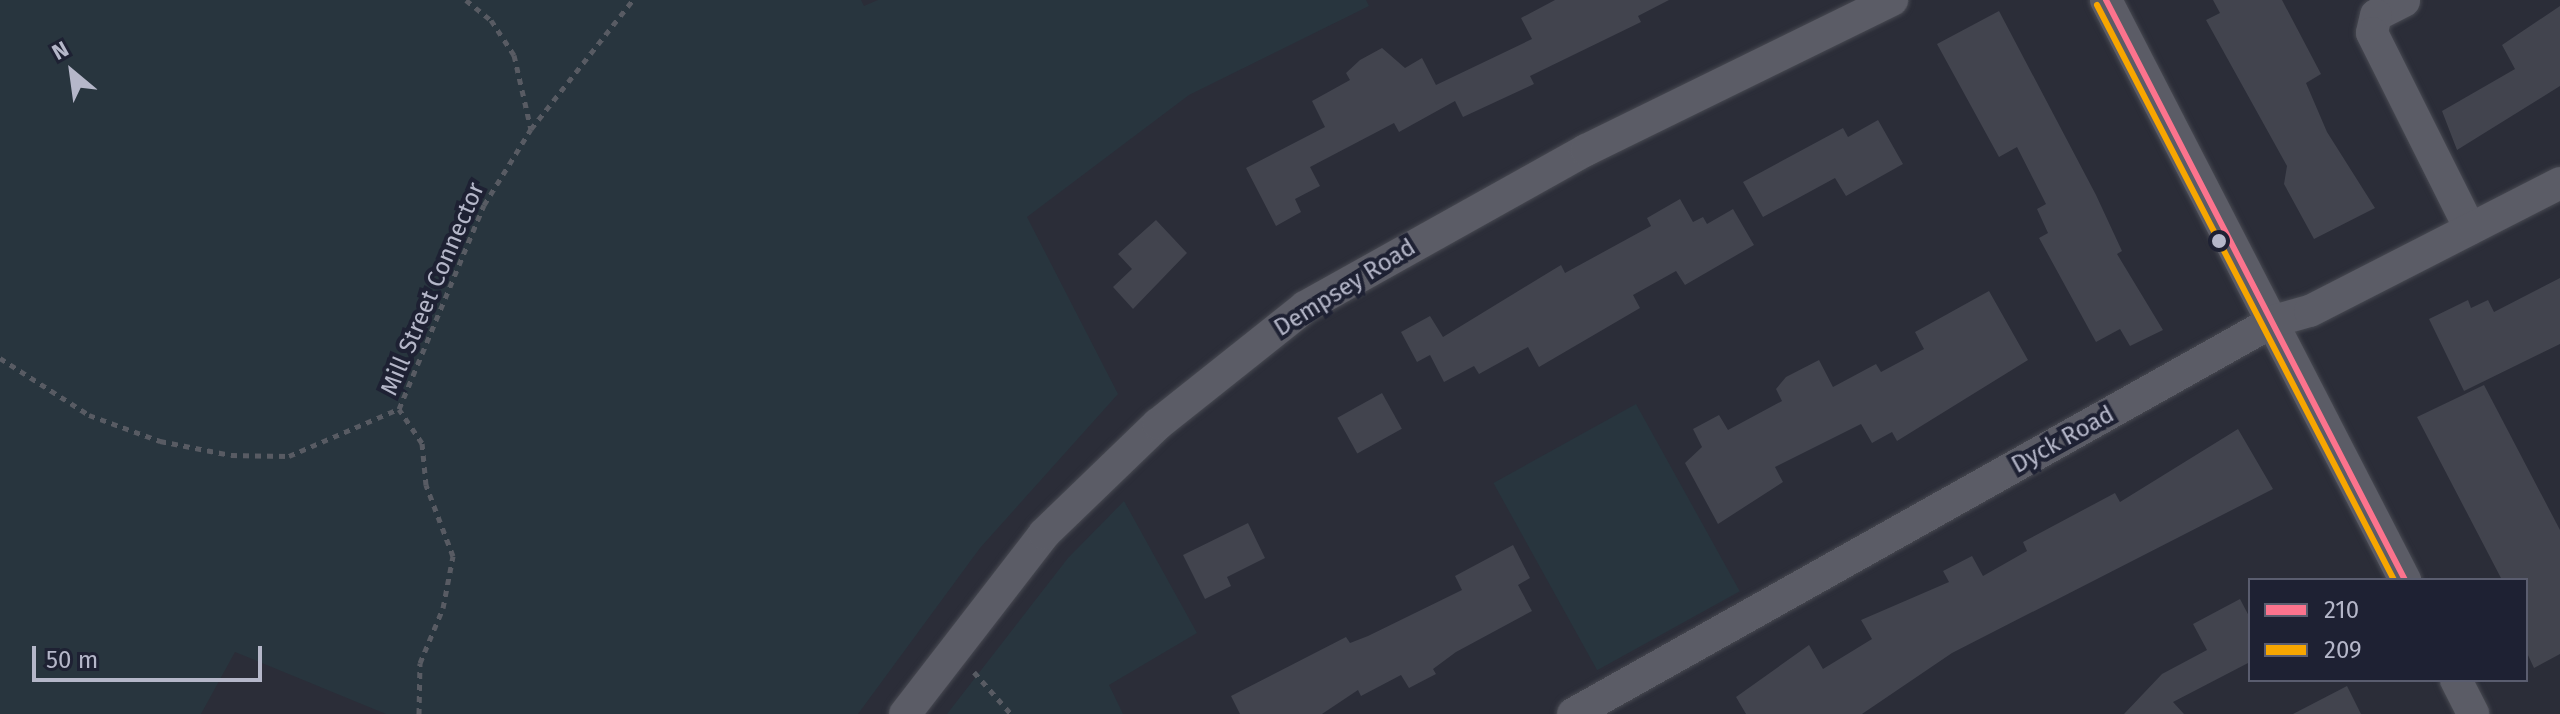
<!DOCTYPE html>
<html>
<head>
<meta charset="utf-8">
<style>
	body { margin:0 }
	#map { position:relative; width:2560px; height:714px; overflow:hidden; background:#2b2d38; font-family:"Fira Sans",sans-serif }
	div>[style] { position:absolute }
	.green>* { inset:0; background:#28353e; transform-origin:0 0 }
	.building>* { inset:0; background:#42444e; transform-origin:0 0 }
	.path>* { height:5px; margin-top:-2.5px; transform-origin:0; background:repeating-linear-gradient(90deg,#585b63 0 6px,transparent 0 12px) }
	.roads { filter:drop-shadow(0 0 2px #474951) drop-shadow(0 0 2px #474951) }
	.minor>* { height:32px; margin:-16px; padding:0 16px; transform-origin:16px; border-radius:16px; background:#5b5c66 }
	.bus-1>* { height:6px; margin:-3px; padding:0 3px; transform-origin:3px; border-radius:3px; background:#fc738d }
	.bus-2>* { height:6px; margin:-3px; padding:0 3px; transform-origin:3px; border-radius:3px; background:#f7a600 }
	.dots>* { width:22px; height:22px; translate:-50% -50%; box-sizing:border-box; border:4px solid #1e2133; border-radius:50% }
	span { translate:-50% -50%; white-space:nowrap; text-align:center; line-height:1.15; -webkit-text-stroke:8px #1e2133; paint-order:stroke }
	.street-label { font-size:24px; color:#b5b7c9 }
	.legend { position:absolute; left:2248px; top:578px; width:280px; height:104px; box-sizing:border-box; background:#1e2133; border:2px solid #5a5d6f; margin:0; padding:10px 14px; list-style:none; font-size:24px; color:#b5b7c9 }
	.legend li { display:flex; align-items:center; gap:16px; height:40px }
	.legend b { width:40px; border:2px solid #5a5d6f }
	.north { position:absolute; left:32px; top:32px; width:80px; height:80px; -webkit-text-stroke:6px #1e2133; paint-order:stroke; rotate:331deg; font-size:22px; font-weight:700; line-height:32px; text-align:center; color:#b5b7c9 }
	.north::after { content:''; display:block; margin:auto; width:28px; height:36px; background:#b5b7c9; clip-path:polygon(50% 0,100% 100%,50% 72%,0 100%) }
	.scale { position:absolute; left:32px; top:646px; width:230px; height:36px; box-sizing:border-box; border:4px solid #b5b7c9; border-top:0; padding-left:10px; font-size:24px; line-height:28px; white-space:nowrap; color:#b5b7c9; -webkit-text-stroke:6px #1e2133; paint-order:stroke }
</style>
</head>
<body>
<div id="map">
	<div class="green">
		<div style="clip-path:polygon(0 0,861px 0,864px 6px,878px 0,1366px 0,1369px 6px,1189px 95px,1027px 217px,1118px 394px,980px 548px,858px 714px,386px 714px,235px 652px,201px 714px,0 714px)"></div>
		<div style="left:1636px;top:404px;width:214px;height:163px;rotate:61deg"></div>
		<div style="clip-path:polygon(1124px 501px,1197px 633px,1109px 685px,1123px 714px,947px 714px,1068px 558px)"></div>
	</div>
	<div class="building">
		<div style="clip-path:polygon(1555px 0,1669px 0,1638px 16px,1641px 22px,1530px 76px,1534px 84px,1463px 117px,1455px 101px,1399px 132px,1394px 123px,1310px 167px,1320px 186px,1295px 199px,1301px 212px,1276px 226px,1246px 168px,1325px 127px,1312px 101px,1350px 80px,1346px 73px,1360px 60px,1382px 48px,1405px 68px,1422px 58px,1436px 85px,1532px 39px,1521px 18px)"></div>
		<div style="clip-path:polygon(2213px 0,2282px 0,2321px 74px,2306px 83px,2327px 132px,2375px 208px,2314px 239px,2284px 184px,2287px 166px,2206px 20px,2220px 13px)"></div>
		<div style="clip-path:polygon(2560px 6px,2560px 86px,2457px 150px,2442px 111px,2515px 69px,2502px 45px)"></div>
		<div style="clip-path:polygon(1999px 11px,2096px 195px,2122px 251px,2117px 254px,2163px 330px,2130px 346px,2120px 329px,2096px 342px,2039px 238px,2048px 233px,2037px 209px,2046px 204px,2017px 147px,1999px 157px,1937px 44px)"></div>
		<div style="clip-path:polygon(1878px 120px,1903px 164px,1846px 196px,1835px 178px,1763px 217px,1743px 182px,1843px 128px,1848px 137px)"></div>
		<div style="clip-path:polygon(1680px 199px,1693px 222px,1703px 217px,1707px 224px,1733px 209px,1754px 245px,1685px 285px,1676px 271px,1633px 295px,1640px 308px,1539px 367px,1528px 347px,1479px 374px,1474px 366px,1444px 382px,1430px 355px,1417px 362px,1401px 332px,1430px 316px,1443px 337px,1561px 265px,1565px 273px,1651px 226px,1647px 218px)"></div>
		<div style="clip-path:polygon(1156px 220px,1187px 253px,1133px 309px,1113px 287px,1132px 269px,1118px 254px)"></div>
		<div style="clip-path:polygon(2560px 278px,2560px 344px,2464px 391px,2429px 319px,2468px 300px,2471px 308px,2488px 300px,2494px 312px)"></div>
		<div style="clip-path:polygon(1989px 291px,2028px 360px,1897px 441px,1892px 432px,1872px 443px,1861px 424px,1775px 467px,1783px 482px,1718px 524px,1685px 463px,1702px 447px,1693px 429px,1719px 415px,1728px 430px,1782px 401px,1776px 389px,1786px 377px,1819px 360px,1833px 387px,1876px 364px,1881px 372px,1924px 349px,1915px 332px)"></div>
		<div style="clip-path:polygon(2484px 385px,2560px 530px,2560px 654px,2534px 668px,2526px 651px,2526px 580px,2502px 580px,2417px 417px)"></div>
		<div style="left:1382px;top:393px;width:41px;height:51px;rotate:61deg"></div>
		<div style="clip-path:polygon(2238px 429px,2273px 489px,1952px 653px,1862px 714px,1746px 714px,1736px 697px,1809px 645px,1823px 669px,1872px 639px,1861px 620px,1949px 582px,1943px 571px,1972px 556px,1983px 576px,2027px 551px,2023px 542px,2115px 493px,2120px 502px)"></div>
		<div style="clip-path:polygon(1248px 523px,1265px 558px,1227px 577px,1231px 586px,1205px 599px,1183px 555px)"></div>
		<div style="clip-path:polygon(1513px 545px,1530px 578px,1518px 585px,1532px 611px,1456px 652px,1433px 669px,1436px 674px,1409px 688px,1401px 675px,1361px 696px,1358px 690px,1322px 714px,1240px 714px,1231px 696px,1346px 637px,1350px 643px,1368px 636px,1462px 590px,1455px 576px)"></div>
		<div style="clip-path:polygon(2240px 599px,2250px 618px,2250px 662px,2173px 702px,2184px 714px,2124px 714px,2162px 674px,2207px 650px,2193px 624px)"></div>
		<div style="clip-path:polygon(2347px 686px,2361px 714px,2293px 714px)"></div>
	</div>
	<div class="path">
		<div style="left:466px;top:0;width:32px;rotate:39deg"></div>
		<div style="left:491px;top:20px;width:42px;rotate:56.7deg"></div>
		<div style="left:514px;top:55px;width:76px;rotate:77.1deg"></div>
		<div style="left:0;top:358px;width:106px;rotate:32.6deg"></div>
		<div style="left:89px;top:415px;width:76px;rotate:20.1deg"></div>
		<div style="left:160px;top:441px;width:72px;rotate:11.2deg"></div>
		<div style="left:231px;top:455px;width:58px;rotate:1deg"></div>
		<div style="left:289px;top:456px;width:119px;rotate:-23.3deg"></div>
		<div style="left:974px;top:672px;width:56px;rotate:48.6deg"></div>
		<div style="left:419px;top:714px;width:51px;rotate:-88.9deg"></div>
		<div style="left:420px;top:663px;width:60px;rotate:-67.3deg"></div>
		<div style="left:443px;top:608px;width:53px;rotate:-79.1deg"></div>
		<div style="left:453px;top:556px;width:76px;rotate:-110.8deg"></div>
		<div style="left:426px;top:485px;width:42px;rotate:-95.4deg"></div>
		<div style="left:422px;top:443px;width:41px;rotate:-124.1deg"></div>
		<div style="left:399px;top:409px;width:221px;rotate:-67.4deg"></div>
		<div style="left:484px;top:205px;width:89px;rotate:-58.3deg"></div>
		<div style="left:531px;top:129px;width:164px;rotate:-51.7deg"></div>
	</div>
	<div class="roads">
		<div class="minor">
			<div style="left:2106px;top:0;width:653px;rotate:62.73deg"></div>
			<div style="left:2404px;top:1px;width:31px;rotate:153deg"></div>
			<div style="left:2376px;top:15px;width:18px;rotate:103deg"></div>
			<div style="left:2372px;top:33px;width:219px;rotate:63.4deg"></div>
			<div style="left:2456px;top:680px;width:38px;rotate:63deg"></div>
			<div style="left:905px;top:714px;width:227px;rotate:-52.3deg"></div>
			<div style="left:1044px;top:534px;width:158px;rotate:-44deg"></div>
			<div style="left:1158px;top:424px;width:188px;rotate:-38.5deg"></div>
			<div style="left:1305px;top:307px;width:322px;rotate:-29.2deg"></div>
			<div style="left:1586px;top:150px;width:341px;rotate:-26.1deg"></div>
			<div style="left:1573px;top:714px;width:804px;rotate:-29.28deg"></div>
			<div style="left:2274px;top:321px;width:37px;rotate:-16deg"></div>
			<div style="left:2310px;top:311px;width:281px;rotate:-27.1deg"></div>
		</div>
	</div>
	<div class="bus-1">
		<div style="left:2106px;top:0;width:653px;rotate:62.73deg"></div>
	</div>
	<div class="bus-2">
		<div style="left:2097px;top:5px;width:647px;rotate:62.68deg"></div>
	</div>
	<div class="dots">
		<div style="left:2219px;top:241px;background:#b5b7c9"></div>
	</div>
	<div class="street-label">
		<span style="left:1345px;top:288px;rotate:-32deg">Dempsey Road</span>
		<span style="left:433px;top:289px;rotate:-67deg">Mill Street Connector</span>
		<span style="left:2063px;top:440px;rotate:-29deg">Dyck Road</span>
	</div>
	<ul class="legend">
	<li><b style="height:10px;background:#fc738d"></b>210</li>
	<li><b style="height:10px;background:#f7a600"></b>209</li>
	</ul>
	<div class="north">N</div>
	<div class="scale">50 m</div>
</div>
</body>
</html>
